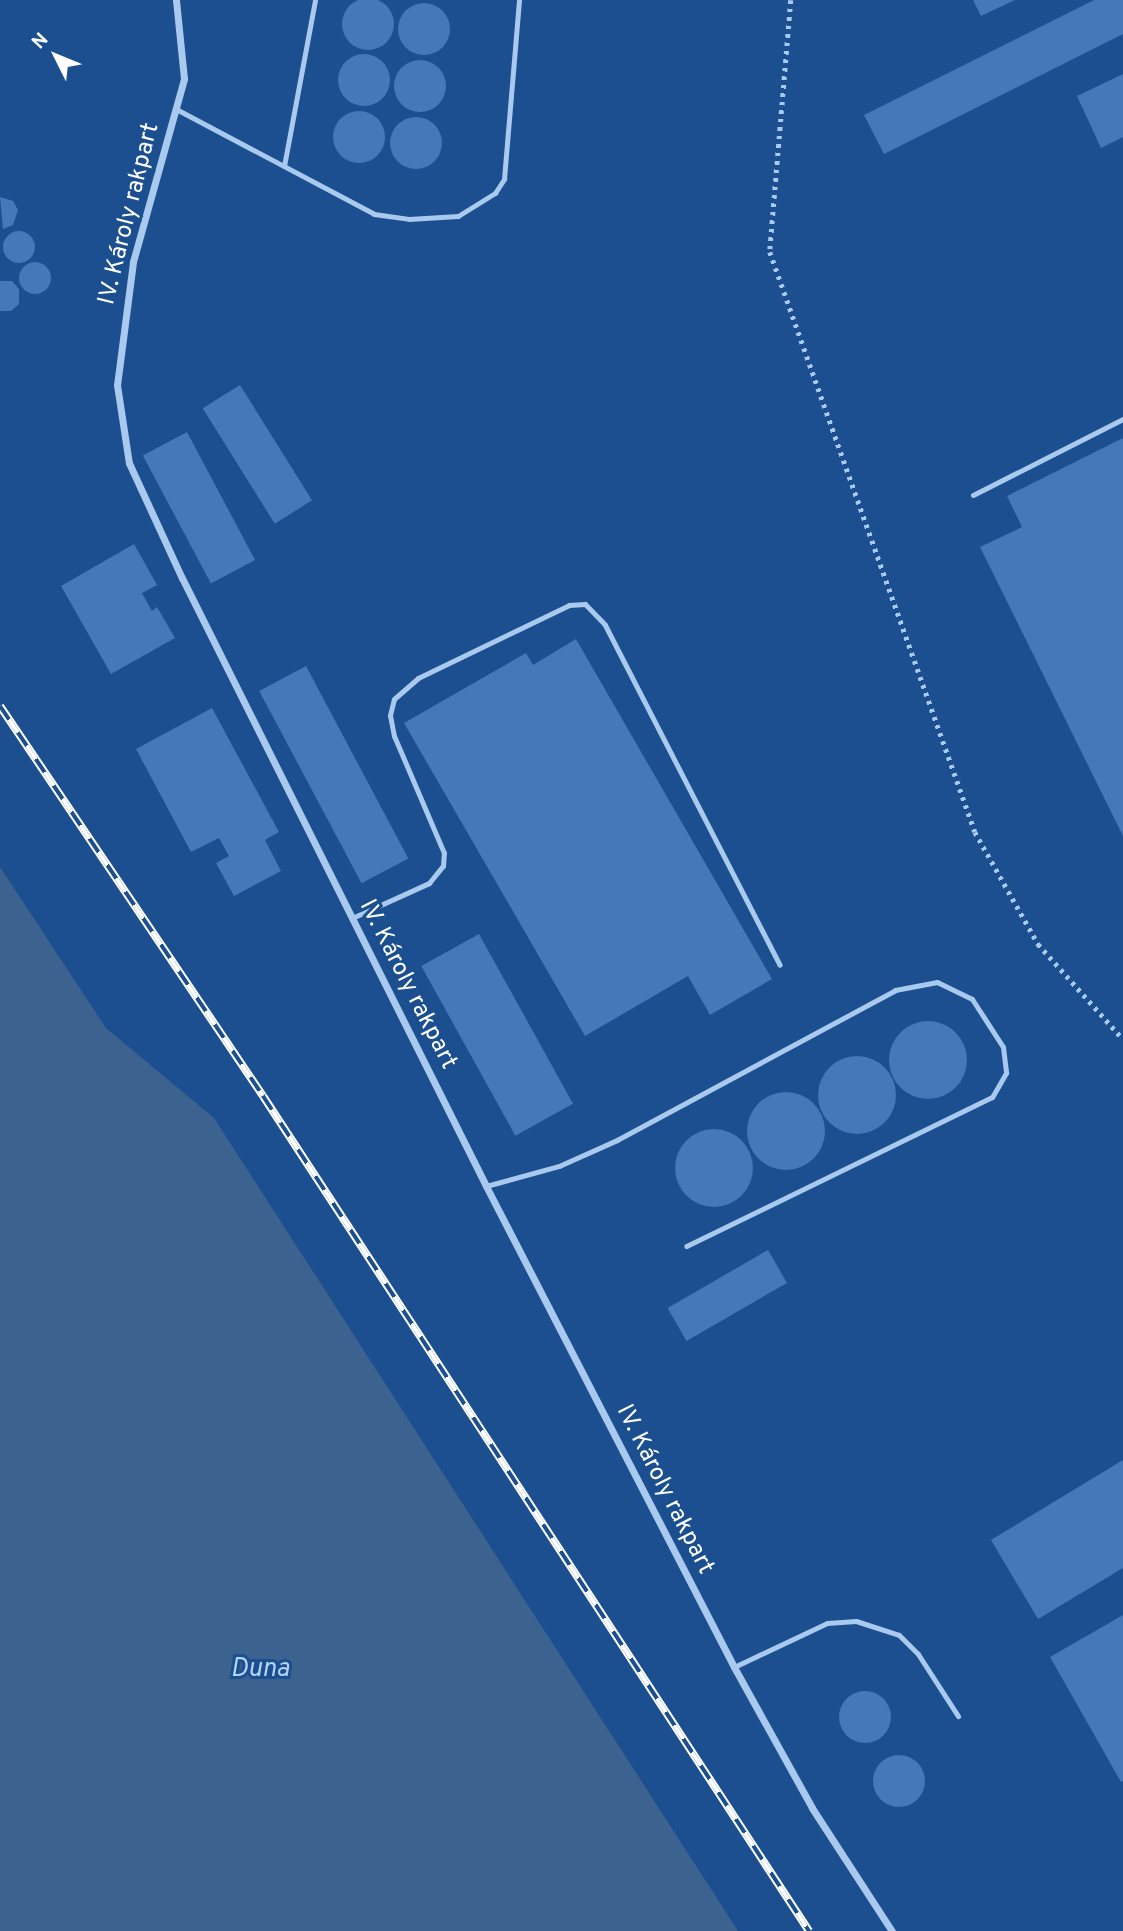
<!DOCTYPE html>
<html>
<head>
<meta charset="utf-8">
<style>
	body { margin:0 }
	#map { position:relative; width:1123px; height:1931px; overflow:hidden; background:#1b4f8f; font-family:Overpass,sans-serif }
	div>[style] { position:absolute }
	.water>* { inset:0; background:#3c6290 }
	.building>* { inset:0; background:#4478b7; transform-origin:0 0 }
	.round { border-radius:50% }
	.path>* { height:4.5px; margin-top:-2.25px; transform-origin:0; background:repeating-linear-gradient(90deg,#a9c9ee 0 3.5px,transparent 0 8.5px) }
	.service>* { height:5px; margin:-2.5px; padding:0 2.5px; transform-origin:2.5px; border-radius:2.5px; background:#a9c9ee }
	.minor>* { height:7px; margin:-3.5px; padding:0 3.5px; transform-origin:3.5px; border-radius:3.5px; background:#a9c9ee }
	.rail>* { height:8px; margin-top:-4px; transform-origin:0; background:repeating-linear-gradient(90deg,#1b4f8f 0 16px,#fff 0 32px); box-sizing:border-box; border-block:2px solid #fff }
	span { translate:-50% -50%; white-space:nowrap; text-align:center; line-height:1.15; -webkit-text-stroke:6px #1b4f8f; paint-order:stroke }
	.street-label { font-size:24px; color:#fff }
	.water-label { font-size:26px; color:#b5d3f5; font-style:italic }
	.north { position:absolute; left:21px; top:21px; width:70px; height:70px; -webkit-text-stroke:5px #1b4f8f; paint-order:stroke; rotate:313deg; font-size:19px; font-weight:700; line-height:28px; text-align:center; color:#fff }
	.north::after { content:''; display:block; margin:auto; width:24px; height:32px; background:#fff; clip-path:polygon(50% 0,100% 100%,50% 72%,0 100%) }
</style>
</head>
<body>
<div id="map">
	<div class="water">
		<div style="clip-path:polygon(0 867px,106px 1028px,214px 1118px,738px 1931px,0 1931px)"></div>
	</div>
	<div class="building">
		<div class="round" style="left:342px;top:-2px;width:52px;height:52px"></div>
		<div style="clip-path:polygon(973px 0,1015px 0,981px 16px)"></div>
		<div style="clip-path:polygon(1094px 0,1123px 0,1123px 34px,884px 154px,864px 115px)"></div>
		<div class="round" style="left:398px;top:3px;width:52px;height:52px"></div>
		<div class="round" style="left:338px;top:54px;width:52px;height:52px"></div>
		<div class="round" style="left:394px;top:60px;width:52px;height:52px"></div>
		<div style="clip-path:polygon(1123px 74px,1123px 137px,1101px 148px,1077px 96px)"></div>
		<div class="round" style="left:333px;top:111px;width:52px;height:52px"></div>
		<div class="round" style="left:390px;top:117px;width:52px;height:52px"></div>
		<div style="clip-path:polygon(0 197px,13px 201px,18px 210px,13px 225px,3px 229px)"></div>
		<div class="round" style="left:3px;top:231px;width:32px;height:32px"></div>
		<div class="round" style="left:19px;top:262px;width:32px;height:32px"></div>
		<div style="clip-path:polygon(0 281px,12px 281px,19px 289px,19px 304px,11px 311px,0 311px)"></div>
		<div style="left:240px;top:385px;width:136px;height:44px;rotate:58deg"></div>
		<div style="left:187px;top:432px;width:145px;height:50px;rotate:62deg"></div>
		<div style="clip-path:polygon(1123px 438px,1123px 836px,980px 547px,1022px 527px,1007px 496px)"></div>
		<div style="clip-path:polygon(134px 544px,157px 585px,142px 593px,152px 611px,157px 607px,175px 638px,111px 674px,61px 586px)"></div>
		<div style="clip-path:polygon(576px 639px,772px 979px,710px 1015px,688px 976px,585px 1036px,404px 723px,526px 653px,533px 665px)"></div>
		<div style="left:306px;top:666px;width:218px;height:53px;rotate:62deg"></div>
		<div style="clip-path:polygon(212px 708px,279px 832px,265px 840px,281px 871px,234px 896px,216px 863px,229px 856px,219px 838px,191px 852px,136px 749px)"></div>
		<div style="left:479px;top:934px;width:194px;height:66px;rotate:61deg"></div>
		<div class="round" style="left:889px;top:1021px;width:78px;height:78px"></div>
		<div class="round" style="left:818px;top:1056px;width:78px;height:78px"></div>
		<div class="round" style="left:747px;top:1092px;width:78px;height:78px"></div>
		<div class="round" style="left:675px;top:1129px;width:78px;height:78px"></div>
		<div style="left:768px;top:1250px;width:38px;height:116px;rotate:60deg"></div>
		<div style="clip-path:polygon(1123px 1460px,1123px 1568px,1038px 1619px,991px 1540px)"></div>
		<div style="clip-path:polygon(1123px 1615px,1123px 1781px,1121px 1782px,1050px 1657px)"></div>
		<div class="round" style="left:839px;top:1691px;width:52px;height:52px"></div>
		<div class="round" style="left:873px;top:1755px;width:52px;height:52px"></div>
	</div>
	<div class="path">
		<div style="left:791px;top:0;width:253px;rotate:94.8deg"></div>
		<div style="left:770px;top:252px;width:615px;rotate:70.53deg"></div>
		<div style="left:975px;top:832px;width:129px;rotate:60.6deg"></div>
		<div style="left:1038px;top:944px;width:127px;rotate:48.2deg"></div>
	</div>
	<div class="service">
		<div style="left:176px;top:109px;width:224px;rotate:27.9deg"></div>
		<div style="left:374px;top:214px;width:35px;rotate:8deg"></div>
		<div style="left:409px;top:219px;width:49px;rotate:-3.5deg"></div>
		<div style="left:458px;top:216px;width:44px;rotate:-31.9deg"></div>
		<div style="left:495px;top:193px;width:17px;rotate:-57deg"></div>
		<div style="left:504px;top:179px;width:180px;rotate:-85.2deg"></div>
		<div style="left:284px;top:166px;width:169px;rotate:-79.4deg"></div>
		<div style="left:973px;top:495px;width:168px;rotate:-26.9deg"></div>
		<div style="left:352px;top:918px;width:85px;rotate:-24.4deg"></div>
		<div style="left:429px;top:883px;width:22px;rotate:-51deg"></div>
		<div style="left:443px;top:866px;width:13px;rotate:-86deg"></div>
		<div style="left:444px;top:853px;width:127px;rotate:-113.1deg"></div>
		<div style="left:394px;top:736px;width:21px;rotate:-101deg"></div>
		<div style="left:390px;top:715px;width:16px;rotate:-76deg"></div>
		<div style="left:394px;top:699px;width:32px;rotate:-41deg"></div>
		<div style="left:418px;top:678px;width:168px;rotate:-25.8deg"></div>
		<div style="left:569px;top:605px;width:16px;rotate:-4deg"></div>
		<div style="left:585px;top:604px;width:29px;rotate:46deg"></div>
		<div style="left:605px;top:625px;width:382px;rotate:62.8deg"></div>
		<div style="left:486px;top:1186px;width:76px;rotate:-15.3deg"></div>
		<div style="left:559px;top:1166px;width:64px;rotate:-24.1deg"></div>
		<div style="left:617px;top:1140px;width:316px;rotate:-28.3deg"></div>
		<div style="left:895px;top:990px;width:43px;rotate:-10.8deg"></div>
		<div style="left:937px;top:982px;width:39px;rotate:26deg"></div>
		<div style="left:972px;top:999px;width:57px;rotate:57.1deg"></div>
		<div style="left:1003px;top:1047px;width:26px;rotate:83deg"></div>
		<div style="left:1006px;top:1073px;width:28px;rotate:120deg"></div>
		<div style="left:992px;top:1097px;width:340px;rotate:154deg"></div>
		<div style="left:734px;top:1667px;width:103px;rotate:-25.3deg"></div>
		<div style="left:827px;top:1623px;width:29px;rotate:-4deg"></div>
		<div style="left:856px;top:1621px;width:45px;rotate:18deg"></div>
		<div style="left:899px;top:1635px;width:27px;rotate:45deg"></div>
		<div style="left:918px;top:1654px;width:74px;rotate:57.2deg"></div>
	</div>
	<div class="minor">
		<div style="left:176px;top:0;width:79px;rotate:84.2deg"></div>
		<div style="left:184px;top:79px;width:190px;rotate:105.6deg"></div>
		<div style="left:133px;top:262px;width:124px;rotate:97.4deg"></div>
		<div style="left:117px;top:385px;width:79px;rotate:81.3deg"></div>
		<div style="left:129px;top:463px;width:127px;rotate:65.3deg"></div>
		<div style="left:182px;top:578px;width:680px;rotate:63.43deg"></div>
		<div style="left:486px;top:1186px;width:541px;rotate:62.72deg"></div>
		<div style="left:734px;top:1667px;width:161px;rotate:61deg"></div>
		<div style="left:812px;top:1808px;width:147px;rotate:57deg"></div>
	</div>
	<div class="rail">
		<div style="left:0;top:706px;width:470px;rotate:56deg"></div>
		<div style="left:263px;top:1096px;width:998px;rotate:56.82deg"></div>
	</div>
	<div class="street-label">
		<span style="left:130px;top:214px;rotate:-76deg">IV. Károly rakpart</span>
		<span style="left:407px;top:985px;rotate:63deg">IV. Károly rakpart</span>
		<span style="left:664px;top:1490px;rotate:63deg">IV. Károly rakpart</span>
	</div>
	<div class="water-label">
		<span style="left:260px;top:1670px">Duna</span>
	</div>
	<div class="north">N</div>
</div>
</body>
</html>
